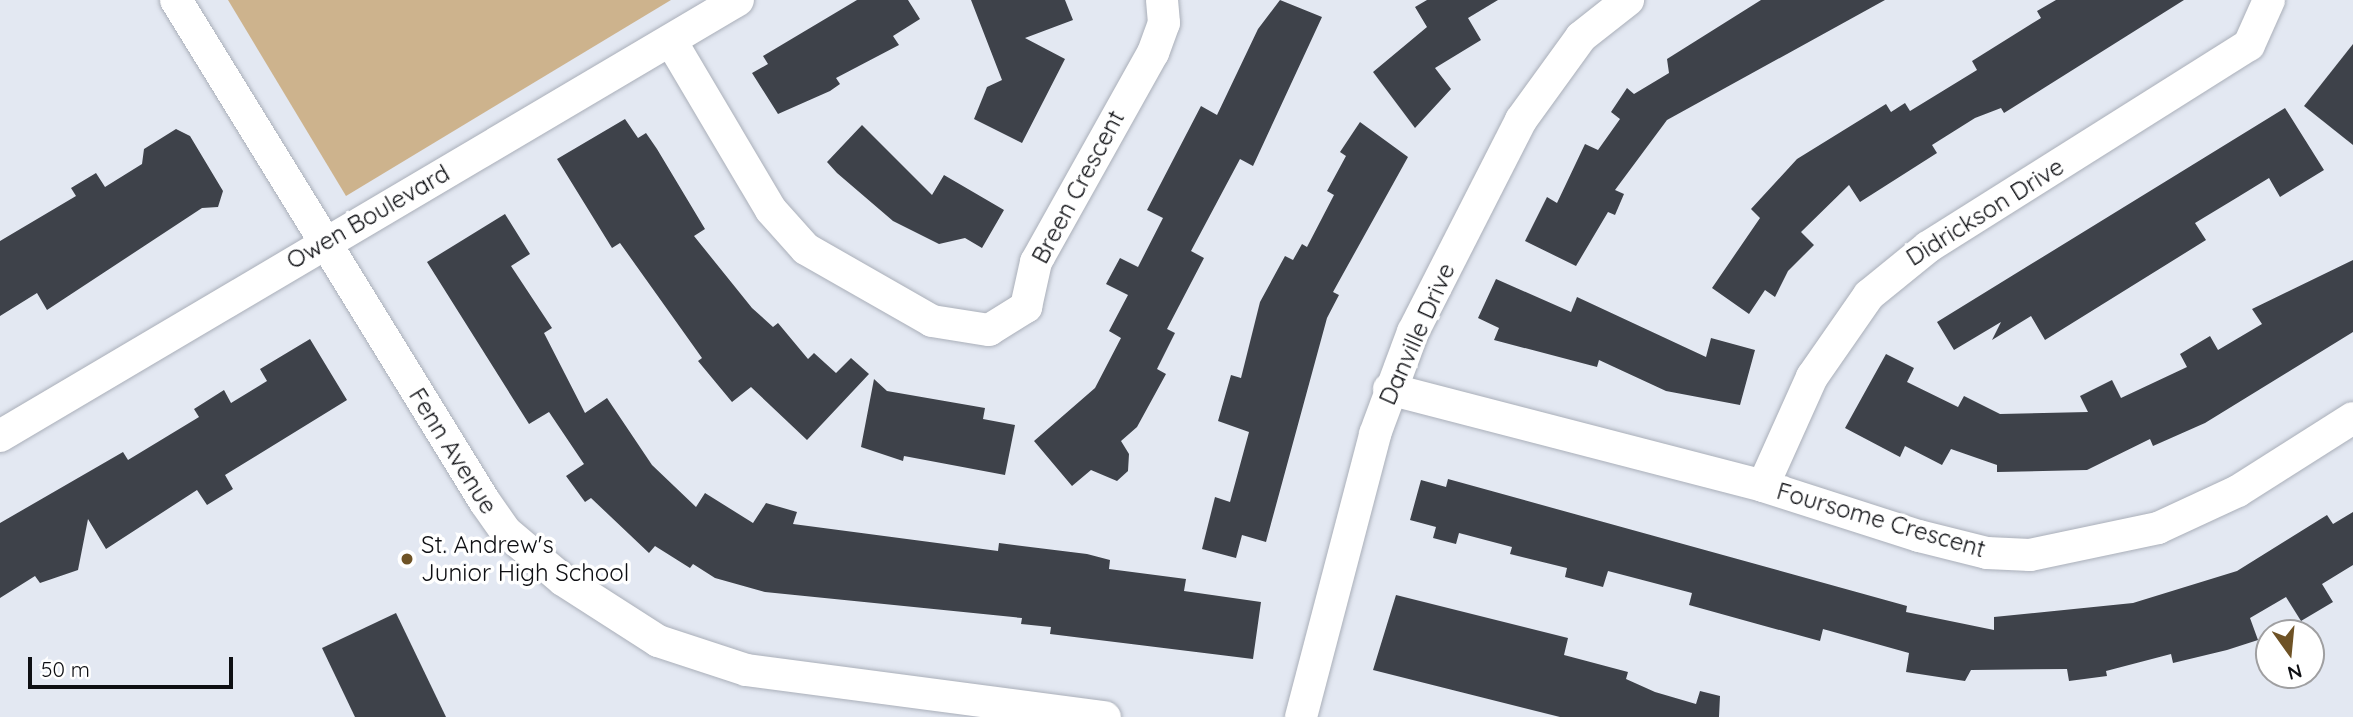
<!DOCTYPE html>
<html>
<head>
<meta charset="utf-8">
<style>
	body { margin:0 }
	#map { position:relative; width:2353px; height:717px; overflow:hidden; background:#e3e8f2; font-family:Quicksand,sans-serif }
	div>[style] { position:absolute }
	.green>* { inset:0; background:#cdb38d }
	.building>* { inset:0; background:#3e424a }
	.roads { filter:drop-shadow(0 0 2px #aaafb9) drop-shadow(0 0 2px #aaafb9) }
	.street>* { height:32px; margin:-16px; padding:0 16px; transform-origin:16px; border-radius:16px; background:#fff }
	.dots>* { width:19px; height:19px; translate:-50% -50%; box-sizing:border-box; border:4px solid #fff; border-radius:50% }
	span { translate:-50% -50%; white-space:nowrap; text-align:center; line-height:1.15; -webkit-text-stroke:7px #fff; paint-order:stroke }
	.street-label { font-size:24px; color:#0e0f13 }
	.poi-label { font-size:24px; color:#0e0f13 }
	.left { translate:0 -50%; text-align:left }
	.north { position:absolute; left:2255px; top:619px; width:70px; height:70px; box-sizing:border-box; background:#fff; border:2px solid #9f9fa1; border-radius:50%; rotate:165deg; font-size:19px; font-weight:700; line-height:28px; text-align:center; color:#0e0f13 }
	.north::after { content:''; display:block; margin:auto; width:24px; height:32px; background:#6e5225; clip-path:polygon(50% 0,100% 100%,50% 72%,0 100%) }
	.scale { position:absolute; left:28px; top:657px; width:205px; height:32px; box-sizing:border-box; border:4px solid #0e0f13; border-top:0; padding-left:9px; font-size:21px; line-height:24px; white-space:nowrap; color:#0e0f13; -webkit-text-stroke:5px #fff; paint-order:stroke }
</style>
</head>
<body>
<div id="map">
	<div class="green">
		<div style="clip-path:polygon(228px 0,671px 0,346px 196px)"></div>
	</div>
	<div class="building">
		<div style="clip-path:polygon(857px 0,908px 0,920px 19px,893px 36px,899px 45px,836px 78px,840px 84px,830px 91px,778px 114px,752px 73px,768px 64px,763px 56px)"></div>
		<div style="clip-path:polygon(971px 0,1065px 0,1073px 20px,1025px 38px,1065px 59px,1022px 143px,974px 119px,987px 87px,1002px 80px)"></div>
		<div style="clip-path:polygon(1280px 0,1322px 17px,1253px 166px,1240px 159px,1191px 251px,1204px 258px,1167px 329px,1175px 333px,1157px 369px,1166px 374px,1137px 427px,1121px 441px,1129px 454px,1128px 471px,1117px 481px,1091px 470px,1072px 486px,1034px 441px,1095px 388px,1121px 338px,1109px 331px,1128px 295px,1106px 284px,1120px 258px,1138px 267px,1163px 218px,1147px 210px,1201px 106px,1217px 115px,1258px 29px)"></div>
		<div style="clip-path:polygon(1427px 0,1498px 0,1468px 18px,1481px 40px,1435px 68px,1451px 89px,1415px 128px,1373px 72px,1427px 27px,1415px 7px)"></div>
		<div style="clip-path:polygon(1761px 0,1885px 0,1667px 120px,1615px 190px,1624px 194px,1615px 215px,1608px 212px,1576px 266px,1525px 241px,1547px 197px,1557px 203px,1585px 144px,1598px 150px,1620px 119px,1611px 112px,1627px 88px,1634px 94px,1669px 73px,1667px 59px)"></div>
		<div style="clip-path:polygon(2056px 0,2184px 0,2004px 113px,2001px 108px,1975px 118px,1932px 145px,1937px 153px,1860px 202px,1849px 185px,1801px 232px,1814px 245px,1788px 271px,1775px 297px,1765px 290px,1749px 314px,1712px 288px,1760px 218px,1751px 209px,1797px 159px,1886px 104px,1891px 112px,1905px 103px,1910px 111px,1977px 70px,1972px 61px,2041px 18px,2037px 11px)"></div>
		<div style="clip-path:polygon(2353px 44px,2353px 145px,2304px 106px)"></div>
		<div style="clip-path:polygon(2285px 108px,2324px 170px,2280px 197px,2269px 178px,2238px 197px,2195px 223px,2206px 240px,2045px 340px,2031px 316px,1992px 340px,2001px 322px,1954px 350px,1937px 322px)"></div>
		<div style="clip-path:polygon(625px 119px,638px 138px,646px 133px,657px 149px,705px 229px,694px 236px,752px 308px,773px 327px,778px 323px,808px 359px,814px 353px,836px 373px,851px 358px,869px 374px,807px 440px,751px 387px,732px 402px,698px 361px,702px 358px,620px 243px,612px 248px,557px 159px)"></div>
		<div style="clip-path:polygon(1360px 122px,1408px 157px,1333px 292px,1339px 295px,1327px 318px,1266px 542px,1242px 535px,1236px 558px,1202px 549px,1215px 497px,1230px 502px,1249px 432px,1218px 421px,1231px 375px,1241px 378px,1260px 302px,1285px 256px,1293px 260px,1302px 244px,1307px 247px,1334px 195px,1327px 191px,1346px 156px,1340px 152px)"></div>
		<div style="clip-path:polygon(862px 125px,932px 195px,944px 175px,1004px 210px,982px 248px,965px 238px,939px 244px,893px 221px,837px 173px,827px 162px)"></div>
		<div style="clip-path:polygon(176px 129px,190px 136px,223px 191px,218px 207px,202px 208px,47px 310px,37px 293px,0 316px,0 241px,76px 196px,71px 188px,96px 173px,105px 187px,142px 164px,144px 149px)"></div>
		<div style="clip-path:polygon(505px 214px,530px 254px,511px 266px,552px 328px,544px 333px,585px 413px,607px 398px,652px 465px,696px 507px,705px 493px,753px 523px,766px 503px,797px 512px,793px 524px,998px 551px,999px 543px,1087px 554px,1110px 560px,1109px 569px,1186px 579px,1184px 591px,1261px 602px,1253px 659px,1050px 634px,1051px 627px,1021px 624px,1022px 618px,765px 592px,715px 578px,693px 564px,690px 568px,655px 546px,649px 553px,591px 498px,585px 502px,566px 476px,584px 464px,549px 412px,529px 424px,427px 262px)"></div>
		<div style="clip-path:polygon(2353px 260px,2353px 332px,2205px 423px,2153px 446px,2150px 439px,2087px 470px,1997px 472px,1997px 465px,1951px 449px,1942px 465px,1905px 446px,1900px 457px,1845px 428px,1886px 354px,1914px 368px,1907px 382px,1958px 407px,1964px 396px,2000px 414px,2088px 412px,2080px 396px,2112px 380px,2121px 398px,2187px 367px,2180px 354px,2210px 336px,2218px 350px,2262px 324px,2252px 309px)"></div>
		<div style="clip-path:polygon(1496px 279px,1571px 312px,1577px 297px,1706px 357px,1711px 338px,1755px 350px,1740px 405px,1666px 391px,1599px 360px,1597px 367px,1494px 340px,1499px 328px,1478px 318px)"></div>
		<div style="clip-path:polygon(310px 339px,347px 400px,225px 475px,233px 489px,207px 505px,197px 490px,106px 549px,88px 519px,78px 570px,40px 583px,35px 576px,0 598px,0 523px,123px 452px,128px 460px,199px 417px,194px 409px,224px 390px,231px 403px,267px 381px,260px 369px)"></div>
		<div style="clip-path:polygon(874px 379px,887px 391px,985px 408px,983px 419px,1015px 425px,1005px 475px,904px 456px,903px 461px,861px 447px)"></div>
		<div style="clip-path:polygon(1448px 479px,1907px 606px,1906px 612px,1994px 630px,1994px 617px,2133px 603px,2237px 571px,2327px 515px,2333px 524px,2353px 512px,2353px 565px,2322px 584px,2333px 602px,2301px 621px,2286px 597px,2250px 618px,2258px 640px,2227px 650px,2173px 663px,2171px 654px,2106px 671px,2107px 676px,2069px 681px,2067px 669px,1971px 670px,1965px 681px,1906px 672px,1909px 653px,1823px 629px,1820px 641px,1761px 625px,1689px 605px,1692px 593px,1631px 577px,1608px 571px,1603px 587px,1565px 577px,1567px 568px,1510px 554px,1512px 547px,1459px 533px,1456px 544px,1433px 538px,1436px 527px,1410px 520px,1421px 480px,1446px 487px)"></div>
		<div style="clip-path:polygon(1396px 595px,1568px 638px,1564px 655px,1628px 672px,1626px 679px,1655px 692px,1696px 704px,1700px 691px,1720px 696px,1719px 717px,1560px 717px,1373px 670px)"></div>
		<div style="clip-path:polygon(396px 613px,446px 717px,355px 717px,322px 648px)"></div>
	</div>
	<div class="roads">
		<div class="street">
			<div style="left:176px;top:0;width:589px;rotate:58.39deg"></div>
			<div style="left:485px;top:502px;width:35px;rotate:55deg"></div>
			<div style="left:505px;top:531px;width:76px;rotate:40.2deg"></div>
			<div style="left:563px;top:580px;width:113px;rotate:32.7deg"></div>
			<div style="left:658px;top:641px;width:93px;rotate:18.2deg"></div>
			<div style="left:746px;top:670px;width:362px;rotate:7.5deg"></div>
			<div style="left:671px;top:41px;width:196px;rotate:59.4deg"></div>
			<div style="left:771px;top:210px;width:52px;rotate:48.1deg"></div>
			<div style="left:806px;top:249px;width:145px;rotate:29.7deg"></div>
			<div style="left:932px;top:321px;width:58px;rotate:9deg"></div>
			<div style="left:989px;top:330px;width:44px;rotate:-31.9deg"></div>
			<div style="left:1026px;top:307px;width:46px;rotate:-77.5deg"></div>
			<div style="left:1036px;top:262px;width:240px;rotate:-60.8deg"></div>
			<div style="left:1153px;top:53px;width:32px;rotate:-70deg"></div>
			<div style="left:1164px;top:23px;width:23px;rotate:-95deg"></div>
			<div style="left:1389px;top:389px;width:386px;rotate:14.5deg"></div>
			<div style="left:1763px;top:486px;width:164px;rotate:17.8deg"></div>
			<div style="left:1919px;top:536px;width:70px;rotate:14deg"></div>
			<div style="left:1987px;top:553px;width:43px;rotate:2.7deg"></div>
			<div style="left:2030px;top:555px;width:131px;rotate:-11.9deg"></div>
			<div style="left:2158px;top:528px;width:88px;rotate:-24.8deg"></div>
			<div style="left:2238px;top:491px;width:136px;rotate:-32.4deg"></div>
			<div style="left:0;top:436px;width:857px;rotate:-30.57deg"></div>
			<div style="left:1763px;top:486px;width:120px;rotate:-65.8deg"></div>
			<div style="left:1812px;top:377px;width:100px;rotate:-55.2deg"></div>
			<div style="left:1869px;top:295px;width:76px;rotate:-39.1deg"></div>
			<div style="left:1928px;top:247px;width:379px;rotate:-32.2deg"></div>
			<div style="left:2249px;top:45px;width:49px;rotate:-66deg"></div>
			<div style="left:1301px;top:717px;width:293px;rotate:-75.3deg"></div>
			<div style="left:1375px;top:434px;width:109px;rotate:-69.6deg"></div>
			<div style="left:1413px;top:332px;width:238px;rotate:-63deg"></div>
			<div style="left:1521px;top:120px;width:102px;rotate:-54.1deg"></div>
			<div style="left:1581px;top:37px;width:60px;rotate:-38.2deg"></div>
		</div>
	</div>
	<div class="dots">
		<div style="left:407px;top:559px;background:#6e5225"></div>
	</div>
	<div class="street-label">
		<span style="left:1078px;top:187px;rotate:-62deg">Breen Crescent</span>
		<span style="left:1985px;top:212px;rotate:-32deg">Didrickson Drive</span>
		<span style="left:368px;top:217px;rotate:-30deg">Owen Boulevard</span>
		<span style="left:1417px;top:334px;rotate:-66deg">Danville Drive</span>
		<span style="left:453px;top:451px;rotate:58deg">Fenn Avenue</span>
		<span style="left:1881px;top:520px;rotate:16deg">Foursome Crescent</span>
	</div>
	<div class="poi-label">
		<span class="left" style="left:421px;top:559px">St. Andrew's<br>Junior High School</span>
	</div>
	<div class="north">N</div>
	<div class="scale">50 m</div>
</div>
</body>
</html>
